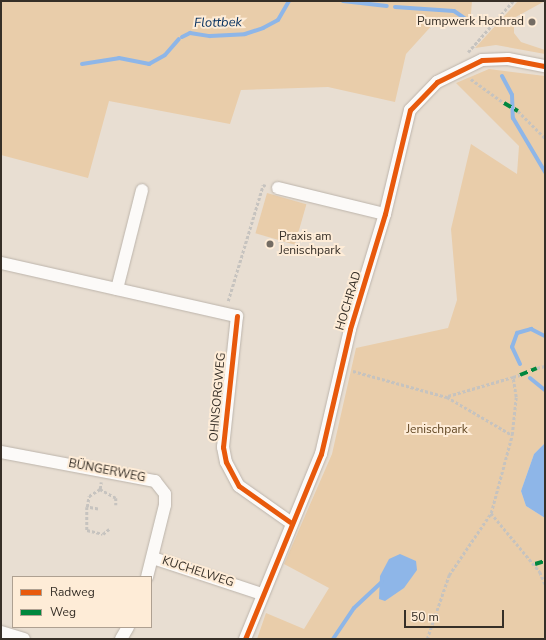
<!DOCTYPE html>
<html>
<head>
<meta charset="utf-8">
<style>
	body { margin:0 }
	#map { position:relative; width:546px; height:640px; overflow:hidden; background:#e8ded2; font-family:"Nunito Sans",sans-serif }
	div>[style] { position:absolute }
	.green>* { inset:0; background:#e9cdaa; transform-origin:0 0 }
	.water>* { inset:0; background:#8eb6e8 }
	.stream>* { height:4px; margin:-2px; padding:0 2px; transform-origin:2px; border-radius:2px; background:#8eb6e8 }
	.path>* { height:2.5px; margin-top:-1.25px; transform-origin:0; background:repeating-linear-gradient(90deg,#c6c3bf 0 3px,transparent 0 5px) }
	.roads { filter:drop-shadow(0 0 1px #bcb4ab) drop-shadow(0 0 1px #bcb4ab) }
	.street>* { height:12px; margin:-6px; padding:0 6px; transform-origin:6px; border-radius:6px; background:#fcfaf8 }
	.quiet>* { height:4px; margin-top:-2px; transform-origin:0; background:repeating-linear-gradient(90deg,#00873e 0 8px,transparent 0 12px) }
	.cycleway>* { height:5px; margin:-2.5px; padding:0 2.5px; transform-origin:2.5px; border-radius:2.5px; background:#e8590c }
	.dots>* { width:11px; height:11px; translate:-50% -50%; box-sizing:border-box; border:2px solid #feecd7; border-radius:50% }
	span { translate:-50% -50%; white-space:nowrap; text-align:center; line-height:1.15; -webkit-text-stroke:4px #feecd7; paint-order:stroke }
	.poi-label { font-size:12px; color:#362f27 }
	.right { translate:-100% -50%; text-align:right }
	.left { translate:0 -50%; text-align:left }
	.street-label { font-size:12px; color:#362f27 }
	.park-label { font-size:12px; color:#614622 }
	.water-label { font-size:13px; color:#032e5e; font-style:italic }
	.frame { position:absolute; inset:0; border:2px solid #362f27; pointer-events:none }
	.legend { position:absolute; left:12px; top:576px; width:140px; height:52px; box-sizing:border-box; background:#feecd7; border:1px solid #aea091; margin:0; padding:5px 7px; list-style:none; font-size:12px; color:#362f27 }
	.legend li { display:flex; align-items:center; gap:8px; height:20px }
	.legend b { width:20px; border:1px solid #aea091 }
	.scale { position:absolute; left:404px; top:610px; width:100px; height:18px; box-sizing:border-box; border:2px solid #362f27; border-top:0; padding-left:5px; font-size:12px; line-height:14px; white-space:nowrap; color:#362f27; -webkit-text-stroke:3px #feecd7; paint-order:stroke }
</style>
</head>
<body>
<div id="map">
	<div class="green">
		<div style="clip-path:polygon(1px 1px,472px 1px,470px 26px,435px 22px,406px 54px,395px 102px,328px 87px,241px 90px,230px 124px,109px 101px,88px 178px,1px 155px)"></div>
		<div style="clip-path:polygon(518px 1px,545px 1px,514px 18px,514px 33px,521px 42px,545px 50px,545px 54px,496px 45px,475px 48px)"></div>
		<div style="clip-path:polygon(489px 69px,545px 76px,545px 443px,534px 454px,521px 491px,526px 506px,545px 518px,545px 639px,257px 639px,266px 613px,304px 629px,329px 588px,284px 564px,332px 454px,356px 348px,448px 328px,457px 300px,451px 229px,471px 144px,517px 174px,519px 146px,456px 83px)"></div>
		<div style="left:267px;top:193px;width:41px;height:42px;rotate:16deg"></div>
	</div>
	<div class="water">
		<div style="clip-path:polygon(545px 443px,545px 518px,526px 506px,521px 491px,534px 454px)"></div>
		<div style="clip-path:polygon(400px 554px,416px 561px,417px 570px,404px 588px,385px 601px,379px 599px,380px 576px,389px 559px)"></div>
	</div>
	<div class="stream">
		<div style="left:343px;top:1px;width:44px;rotate:6.5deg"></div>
		<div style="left:395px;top:7px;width:59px;rotate:3.9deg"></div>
		<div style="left:454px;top:11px;width:18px;rotate:34deg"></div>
		<div style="left:182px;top:37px;width:9px;rotate:-27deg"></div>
		<div style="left:190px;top:33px;width:20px;rotate:9deg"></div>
		<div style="left:210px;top:36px;width:35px;rotate:-3deg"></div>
		<div style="left:245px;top:34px;width:19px;rotate:-18deg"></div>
		<div style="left:263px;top:28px;width:17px;rotate:-28deg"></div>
		<div style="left:278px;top:20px;width:22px;rotate:-60deg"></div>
		<div style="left:82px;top:64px;width:37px;rotate:-9deg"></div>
		<div style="left:119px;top:58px;width:31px;rotate:11deg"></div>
		<div style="left:149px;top:64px;width:18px;rotate:-29deg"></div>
		<div style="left:165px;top:55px;width:21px;rotate:-49deg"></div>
		<div style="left:502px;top:76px;width:21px;rotate:62deg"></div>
		<div style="left:512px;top:95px;width:23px;rotate:88deg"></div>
		<div style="left:513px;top:118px;width:63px;rotate:59.3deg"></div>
		<div style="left:520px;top:364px;width:19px;rotate:-115deg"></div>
		<div style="left:512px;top:347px;width:15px;rotate:-70deg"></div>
		<div style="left:517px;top:333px;width:15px;rotate:-16deg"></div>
		<div style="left:531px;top:329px;width:16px;rotate:27deg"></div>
		<div style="left:530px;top:378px;width:19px;rotate:39deg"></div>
		<div style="left:333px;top:639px;width:37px;rotate:-56deg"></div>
		<div style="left:354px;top:608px;width:38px;rotate:-43deg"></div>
	</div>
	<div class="path">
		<div style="left:468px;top:52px;width:68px;rotate:-48.6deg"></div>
		<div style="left:471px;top:79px;width:41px;rotate:36deg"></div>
		<div style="left:518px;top:111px;width:38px;rotate:45deg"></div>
		<div style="left:228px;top:301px;width:121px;rotate:-73.2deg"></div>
		<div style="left:263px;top:185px;width:3px;rotate:18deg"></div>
		<div style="left:537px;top:368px;width:8px;rotate:-14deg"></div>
		<div style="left:353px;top:371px;width:98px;rotate:15.5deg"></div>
		<div style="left:447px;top:397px;width:75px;rotate:30.3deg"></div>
		<div style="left:448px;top:396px;width:68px;rotate:-16.3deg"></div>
		<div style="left:100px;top:489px;width:18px;rotate:29deg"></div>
		<div style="left:116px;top:498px;width:7px;rotate:90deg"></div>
		<div style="left:87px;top:507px;width:23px;rotate:90deg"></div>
		<div style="left:87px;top:530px;width:16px;rotate:14deg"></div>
		<div style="left:103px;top:534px;width:8px;rotate:-40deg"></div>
		<div style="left:98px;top:509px;width:11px;rotate:-170deg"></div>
		<div style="left:87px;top:507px;width:11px;rotate:-80deg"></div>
		<div style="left:89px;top:496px;width:13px;rotate:-32deg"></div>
		<div style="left:100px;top:489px;width:7px;rotate:-82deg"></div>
		<div style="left:491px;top:513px;width:77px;rotate:50.3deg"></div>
		<div style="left:540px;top:572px;width:13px;rotate:67deg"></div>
		<div style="left:427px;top:639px;width:68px;rotate:-71deg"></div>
		<div style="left:449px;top:575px;width:75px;rotate:-55.9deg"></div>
		<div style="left:491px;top:513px;width:81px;rotate:-74.9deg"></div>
		<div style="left:512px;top:435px;width:38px;rotate:-84deg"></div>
		<div style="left:516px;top:397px;width:20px;rotate:-99deg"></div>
		<div style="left:513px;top:377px;width:7px;rotate:-16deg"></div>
	</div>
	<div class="roads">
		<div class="street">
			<div style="left:278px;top:188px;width:110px;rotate:13.7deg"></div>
			<div style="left:1px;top:263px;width:242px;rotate:12.7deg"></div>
			<div style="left:237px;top:316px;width:132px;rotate:96.1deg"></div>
			<div style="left:223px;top:447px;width:15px;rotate:79deg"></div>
			<div style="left:226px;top:462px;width:27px;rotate:62deg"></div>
			<div style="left:239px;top:486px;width:62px;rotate:35.2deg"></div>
			<div style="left:117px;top:289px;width:102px;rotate:-75.8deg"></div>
			<div style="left:1px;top:452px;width:157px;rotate:10.7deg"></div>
			<div style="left:155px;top:481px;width:16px;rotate:52deg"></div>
			<div style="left:165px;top:494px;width:11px;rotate:90deg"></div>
			<div style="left:165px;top:505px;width:74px;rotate:104deg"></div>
			<div style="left:153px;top:558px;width:115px;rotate:18.3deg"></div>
			<div style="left:1px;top:632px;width:24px;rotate:17deg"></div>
			<div style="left:121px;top:639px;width:14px;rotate:-60deg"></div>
			<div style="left:245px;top:639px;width:200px;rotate:-67.7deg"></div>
			<div style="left:321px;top:454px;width:128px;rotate:-76.9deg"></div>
			<div style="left:350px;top:329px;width:120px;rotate:-73.1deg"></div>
			<div style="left:385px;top:214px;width:107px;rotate:-76.5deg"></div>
			<div style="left:410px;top:110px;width:39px;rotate:-46deg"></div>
			<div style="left:437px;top:82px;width:50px;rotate:-26.1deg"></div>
			<div style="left:482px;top:60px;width:26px;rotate:-2deg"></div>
			<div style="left:508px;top:59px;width:38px;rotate:11deg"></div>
		</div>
	</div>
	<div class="quiet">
		<div style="left:504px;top:103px;width:16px;rotate:30deg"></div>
		<div style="left:520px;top:375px;width:18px;rotate:-22deg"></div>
		<div style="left:535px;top:564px;width:10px;rotate:-17deg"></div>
	</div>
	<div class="cycleway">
		<div style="left:237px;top:316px;width:132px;rotate:96.1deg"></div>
		<div style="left:223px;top:447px;width:15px;rotate:79deg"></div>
		<div style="left:226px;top:462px;width:27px;rotate:62deg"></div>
		<div style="left:239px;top:486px;width:62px;rotate:35.2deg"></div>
		<div style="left:245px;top:639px;width:200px;rotate:-67.7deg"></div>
		<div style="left:321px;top:454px;width:128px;rotate:-76.9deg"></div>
		<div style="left:350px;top:329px;width:120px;rotate:-73.1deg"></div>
		<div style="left:385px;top:214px;width:107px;rotate:-76.5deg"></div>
		<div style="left:410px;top:110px;width:39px;rotate:-46deg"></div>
		<div style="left:437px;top:82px;width:50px;rotate:-26.1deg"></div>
		<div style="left:482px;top:60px;width:26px;rotate:-2deg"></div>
		<div style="left:508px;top:59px;width:38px;rotate:11deg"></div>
	</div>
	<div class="dots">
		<div style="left:532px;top:22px;background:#746c63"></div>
		<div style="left:270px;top:244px;background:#746c63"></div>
	</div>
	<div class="poi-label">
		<span class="right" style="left:524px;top:22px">Pumpwerk Hochrad</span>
		<span class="left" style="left:279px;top:244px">Praxis am<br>Jenischpark</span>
	</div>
	<div class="street-label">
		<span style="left:349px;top:301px;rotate:-73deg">HOCHRAD</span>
		<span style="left:218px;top:397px;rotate:-85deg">OHNSORGWEG</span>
		<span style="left:107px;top:471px;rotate:11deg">BÜNGERWEG</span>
		<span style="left:198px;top:572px;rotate:18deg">KUCHELWEG</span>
	</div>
	<div class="park-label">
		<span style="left:437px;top:430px">Jenischpark</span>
	</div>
	<div class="water-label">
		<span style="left:218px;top:23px;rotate:-1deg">Flottbek</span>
	</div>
	<div class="frame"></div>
	<ul class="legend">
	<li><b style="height:5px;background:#e8590c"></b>Radweg</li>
	<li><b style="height:5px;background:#00873e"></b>Weg</li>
	</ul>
	<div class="scale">50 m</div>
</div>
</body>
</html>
